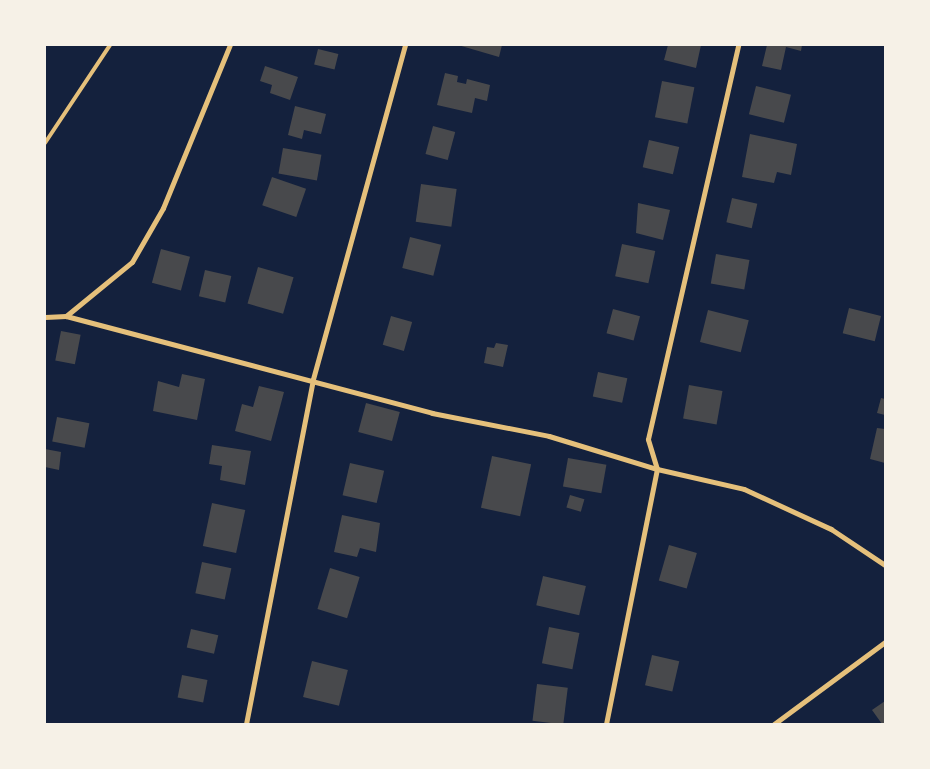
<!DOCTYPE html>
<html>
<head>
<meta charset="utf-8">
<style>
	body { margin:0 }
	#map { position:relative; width:930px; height:769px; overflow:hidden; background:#14213d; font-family:Lato,sans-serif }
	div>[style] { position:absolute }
	.building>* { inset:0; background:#48494c; transform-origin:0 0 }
	.service>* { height:4px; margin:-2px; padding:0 2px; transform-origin:2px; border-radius:2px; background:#e5c07b }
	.minor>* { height:5px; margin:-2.5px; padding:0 2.5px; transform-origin:2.5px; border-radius:2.5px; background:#e5c07b }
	span { translate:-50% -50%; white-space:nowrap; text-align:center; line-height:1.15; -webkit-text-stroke:5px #f6f1e7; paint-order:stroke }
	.frame { position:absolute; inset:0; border:46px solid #f6f1e7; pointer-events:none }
</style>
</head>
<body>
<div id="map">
	<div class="building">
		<div style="clip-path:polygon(458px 45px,502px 45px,499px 57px)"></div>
		<div style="clip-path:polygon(668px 45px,701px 45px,696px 68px,664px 60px)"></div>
		<div style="clip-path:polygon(767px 45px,802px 45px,801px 51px,786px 47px,781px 70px,762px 66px)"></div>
		<div style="left:318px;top:49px;width:21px;height:16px;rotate:14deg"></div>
		<div style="clip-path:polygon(265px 66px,298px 77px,290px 100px,270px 93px,272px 85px,260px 81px)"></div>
		<div style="clip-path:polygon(445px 73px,458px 76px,457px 82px,466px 84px,467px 79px,490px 85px,487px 101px,475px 98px,472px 113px,437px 105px)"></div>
		<div style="left:662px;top:81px;width:33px;height:37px;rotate:11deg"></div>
		<div style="left:756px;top:86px;width:36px;height:29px;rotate:14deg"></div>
		<div style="clip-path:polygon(295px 106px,326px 114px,321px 134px,304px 130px,302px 139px,288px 135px)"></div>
		<div style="left:433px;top:126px;width:23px;height:29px;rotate:15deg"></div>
		<div style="clip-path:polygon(750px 134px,797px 144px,791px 175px,777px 172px,774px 183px,742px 177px)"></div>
		<div style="left:649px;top:140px;width:31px;height:28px;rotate:13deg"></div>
		<div style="left:283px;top:148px;width:39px;height:26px;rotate:10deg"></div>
		<div style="left:272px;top:177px;width:36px;height:30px;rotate:19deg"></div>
		<div style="left:421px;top:184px;width:36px;height:38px;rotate:8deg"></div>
		<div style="left:732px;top:198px;width:26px;height:25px;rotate:13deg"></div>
		<div style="clip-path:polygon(638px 203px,670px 210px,663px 240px,636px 233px)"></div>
		<div style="left:410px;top:237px;width:32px;height:32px;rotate:14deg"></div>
		<div style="left:622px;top:244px;width:34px;height:33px;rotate:12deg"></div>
		<div style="left:161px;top:249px;width:30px;height:35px;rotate:15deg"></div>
		<div style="left:716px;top:254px;width:34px;height:30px;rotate:10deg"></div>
		<div style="left:258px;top:267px;width:37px;height:38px;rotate:16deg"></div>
		<div style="left:205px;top:270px;width:27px;height:27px;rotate:13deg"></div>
		<div style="left:849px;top:308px;width:33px;height:26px;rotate:14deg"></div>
		<div style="left:613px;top:309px;width:28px;height:25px;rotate:15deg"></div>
		<div style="left:708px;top:310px;width:42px;height:33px;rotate:14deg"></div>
		<div style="left:391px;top:316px;width:22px;height:30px;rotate:16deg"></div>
		<div style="left:61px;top:331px;width:20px;height:30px;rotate:11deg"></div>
		<div style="clip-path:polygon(496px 343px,508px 345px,503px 367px,484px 363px,487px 347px,494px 348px)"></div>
		<div style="left:598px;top:372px;width:30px;height:25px;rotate:12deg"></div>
		<div style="clip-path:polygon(182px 374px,205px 379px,197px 420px,153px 411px,158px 381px,179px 387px)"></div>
		<div style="left:689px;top:385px;width:34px;height:34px;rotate:10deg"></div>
		<div style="clip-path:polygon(259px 386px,284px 392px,271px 441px,235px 431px,242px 404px,253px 407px)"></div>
		<div style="clip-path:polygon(881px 398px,885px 399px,885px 415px,877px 413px)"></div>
		<div style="left:366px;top:403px;width:35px;height:30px;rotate:15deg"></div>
		<div style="left:57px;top:417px;width:33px;height:25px;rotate:11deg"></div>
		<div style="clip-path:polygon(877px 428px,885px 429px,885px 463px,870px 459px)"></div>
		<div style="clip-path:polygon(212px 445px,251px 451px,245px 485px,220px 480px,222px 466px,209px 464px)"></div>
		<div style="clip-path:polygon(45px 449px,61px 452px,59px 470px,45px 467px)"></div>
		<div style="left:492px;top:456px;width:40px;height:53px;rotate:12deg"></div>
		<div style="left:568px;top:458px;width:39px;height:29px;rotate:10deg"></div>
		<div style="left:350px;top:463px;width:35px;height:33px;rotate:13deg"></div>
		<div style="left:570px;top:495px;width:15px;height:13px;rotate:16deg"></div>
		<div style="left:212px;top:503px;width:34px;height:44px;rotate:12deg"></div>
		<div style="clip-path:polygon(342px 515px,380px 523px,376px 552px,360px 548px,357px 557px,334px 552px)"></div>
		<div style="left:669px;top:545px;width:29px;height:37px;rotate:16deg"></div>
		<div style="left:202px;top:562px;width:30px;height:32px;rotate:12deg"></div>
		<div style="left:330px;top:568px;width:31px;height:43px;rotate:17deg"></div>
		<div style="left:543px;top:576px;width:44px;height:30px;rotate:13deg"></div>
		<div style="left:549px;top:627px;width:31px;height:37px;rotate:11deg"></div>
		<div style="left:191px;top:629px;width:28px;height:19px;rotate:13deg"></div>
		<div style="left:652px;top:655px;width:28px;height:31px;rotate:13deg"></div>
		<div style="left:312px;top:661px;width:37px;height:37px;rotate:14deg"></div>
		<div style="left:182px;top:675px;width:26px;height:23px;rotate:11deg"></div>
		<div style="left:537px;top:684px;width:31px;height:37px;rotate:7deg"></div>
		<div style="clip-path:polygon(885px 701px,885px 724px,882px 724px,872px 710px)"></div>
	</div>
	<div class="service">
		<div style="left:45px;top:143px;width:118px;rotate:-56.4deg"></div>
	</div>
	<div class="minor">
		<div style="left:66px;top:316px;width:85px;rotate:-39.3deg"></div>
		<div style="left:132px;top:262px;width:62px;rotate:-60.1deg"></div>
		<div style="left:163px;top:208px;width:176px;rotate:-67.7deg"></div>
		<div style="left:45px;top:317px;width:21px;rotate:-3deg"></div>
		<div style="left:66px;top:316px;width:379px;rotate:14.8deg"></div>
		<div style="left:432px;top:413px;width:119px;rotate:11.1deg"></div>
		<div style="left:549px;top:436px;width:113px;rotate:17deg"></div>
		<div style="left:657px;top:469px;width:89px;rotate:12.9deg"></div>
		<div style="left:744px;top:489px;width:96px;rotate:24.7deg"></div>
		<div style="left:831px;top:529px;width:65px;rotate:33.7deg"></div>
		<div style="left:246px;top:724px;width:351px;rotate:-79deg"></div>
		<div style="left:313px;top:379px;width:346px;rotate:-74.6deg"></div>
		<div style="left:606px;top:724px;width:260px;rotate:-78.7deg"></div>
		<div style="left:657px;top:469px;width:31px;rotate:-107deg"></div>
		<div style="left:648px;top:439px;width:404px;rotate:-77.1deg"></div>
		<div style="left:774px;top:724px;width:138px;rotate:-36.5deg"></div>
	</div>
	<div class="frame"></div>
</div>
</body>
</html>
